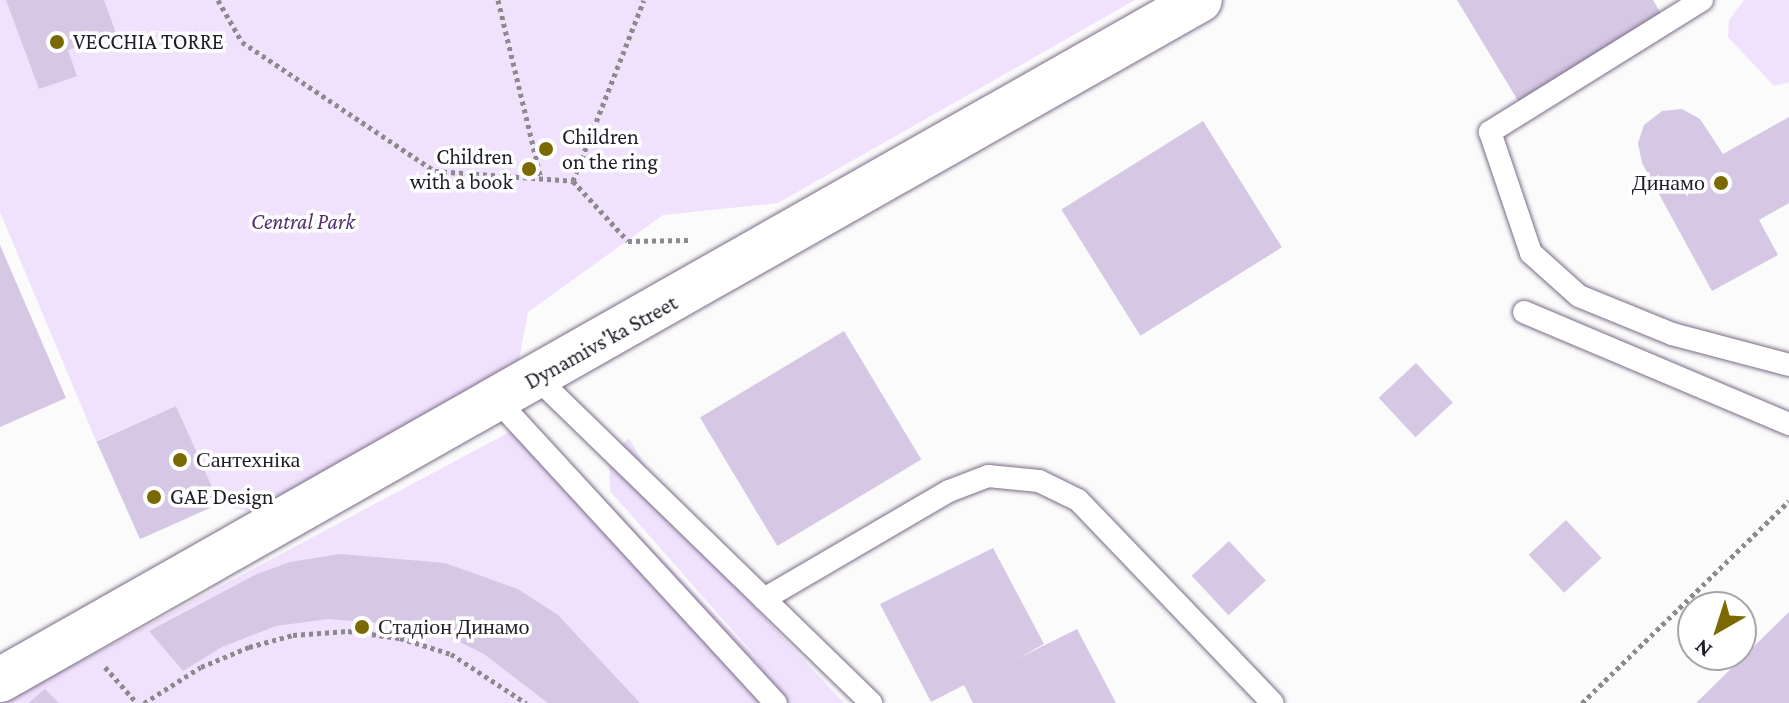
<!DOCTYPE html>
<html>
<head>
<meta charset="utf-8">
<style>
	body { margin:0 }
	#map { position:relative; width:1789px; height:703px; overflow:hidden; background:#fbfbfb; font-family:"Crimson Pro",serif }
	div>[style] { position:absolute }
	.green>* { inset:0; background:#f0e2fd }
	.building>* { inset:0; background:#d6c7e4; transform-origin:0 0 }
	.path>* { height:5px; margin-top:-2.5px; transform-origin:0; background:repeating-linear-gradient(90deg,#8d8a8f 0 4px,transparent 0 8px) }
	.roads { filter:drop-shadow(0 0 2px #7b6c87) drop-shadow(0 0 2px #7b6c87) }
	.service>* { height:22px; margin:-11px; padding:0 11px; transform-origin:11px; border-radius:11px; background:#fff }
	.tertiary>* { height:44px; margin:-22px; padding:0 22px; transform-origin:22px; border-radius:22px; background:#fff }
	.dots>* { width:22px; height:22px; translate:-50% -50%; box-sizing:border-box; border:4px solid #fff; border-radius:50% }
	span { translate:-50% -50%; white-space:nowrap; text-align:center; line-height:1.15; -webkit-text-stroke:7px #fff; paint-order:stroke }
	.poi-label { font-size:22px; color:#211c26 }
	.left { translate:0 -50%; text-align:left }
	.right { translate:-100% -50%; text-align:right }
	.park-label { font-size:22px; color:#54306e; font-style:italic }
	.street-label { font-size:22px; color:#211c26 }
	.north { position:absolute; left:1677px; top:591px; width:80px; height:80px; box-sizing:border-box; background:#fff; border:2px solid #a6a4a8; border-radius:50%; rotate:219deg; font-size:22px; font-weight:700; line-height:32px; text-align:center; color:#211c26 }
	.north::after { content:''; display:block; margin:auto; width:28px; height:36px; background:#7a6a01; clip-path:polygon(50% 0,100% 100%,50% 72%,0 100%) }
</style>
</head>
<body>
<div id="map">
	<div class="green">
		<div style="clip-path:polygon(0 0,1135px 0,778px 203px,663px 215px,528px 312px,519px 360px,511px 375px,250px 512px,219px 504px,176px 406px,96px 441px,0 212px)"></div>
		<div style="clip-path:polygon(1744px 0,1789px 0,1789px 82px,1774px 86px,1728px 37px,1729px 20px)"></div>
		<div style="clip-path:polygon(530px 421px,763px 665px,610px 491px,609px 456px,629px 438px,680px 527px,844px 703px,2px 703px)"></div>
	</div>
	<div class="building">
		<div style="clip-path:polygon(6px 0,104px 0,116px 33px,68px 50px,77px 76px,39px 89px)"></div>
		<div style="clip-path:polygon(1457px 0,1653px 0,1663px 17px,1520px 104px)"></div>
		<div style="clip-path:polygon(1682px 109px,1700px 119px,1723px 154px,1789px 117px,1789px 203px,1759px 220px,1778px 255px,1712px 291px,1642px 163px,1638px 143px,1644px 125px,1662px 111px)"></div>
		<div style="left:1203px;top:121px;width:149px;height:167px;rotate:58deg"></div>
		<div style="clip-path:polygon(0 245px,66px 398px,0 427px)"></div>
		<div style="left:844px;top:331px;width:150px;height:168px;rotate:59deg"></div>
		<div style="left:1416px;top:363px;width:54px;height:51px;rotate:47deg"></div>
		<div style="left:176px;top:406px;width:107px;height:87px;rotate:66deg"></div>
		<div style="left:1566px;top:520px;width:52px;height:51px;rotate:47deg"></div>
		<div style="left:1229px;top:541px;width:54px;height:51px;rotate:47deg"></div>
		<div style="clip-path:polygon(993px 548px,1044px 644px,1017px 659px,1077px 629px,1116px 703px,973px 703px,964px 685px,931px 702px,880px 604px)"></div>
		<div style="clip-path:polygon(340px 554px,445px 563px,518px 589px,558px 615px,640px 703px,548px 703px,484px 654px,451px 638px,392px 624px,328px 619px,276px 626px,222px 647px,183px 671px,149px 631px,257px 574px,290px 562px)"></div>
		<div style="clip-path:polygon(1789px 612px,1789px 703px,1696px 703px)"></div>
		<div style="clip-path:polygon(45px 689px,59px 703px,28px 703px)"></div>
	</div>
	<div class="path">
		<div style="left:218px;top:0;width:48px;rotate:60.3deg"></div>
		<div style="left:242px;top:42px;width:232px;rotate:33.8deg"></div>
		<div style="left:435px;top:171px;width:138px;rotate:4.1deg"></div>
		<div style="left:573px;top:181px;width:81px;rotate:47.5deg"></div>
		<div style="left:628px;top:241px;width:60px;rotate:-1deg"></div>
		<div style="left:498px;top:0;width:184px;rotate:76.5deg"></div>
		<div style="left:573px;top:181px;width:194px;rotate:-68.6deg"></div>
		<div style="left:105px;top:667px;width:48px;rotate:48.4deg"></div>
		<div style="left:144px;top:703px;width:67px;rotate:-32.3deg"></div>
		<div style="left:201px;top:667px;width:52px;rotate:-22.6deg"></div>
		<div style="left:249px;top:647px;width:46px;rotate:-15.3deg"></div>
		<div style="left:293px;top:635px;width:55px;rotate:-4.2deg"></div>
		<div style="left:348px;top:631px;width:52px;rotate:7.7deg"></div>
		<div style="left:400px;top:638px;width:53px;rotate:17.4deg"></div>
		<div style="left:451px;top:654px;width:90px;rotate:33.2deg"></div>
		<div style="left:1582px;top:703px;width:289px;rotate:-44.3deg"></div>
	</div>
	<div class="roads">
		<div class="service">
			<div style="left:1702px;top:0;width:250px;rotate:148.1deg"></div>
			<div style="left:1490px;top:132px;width:128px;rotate:71.3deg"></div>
			<div style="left:1531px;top:253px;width:64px;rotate:41.9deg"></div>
			<div style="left:1579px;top:296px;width:100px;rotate:22.2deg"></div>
			<div style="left:1672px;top:334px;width:121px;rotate:14.8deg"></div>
			<div style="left:1524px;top:312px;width:288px;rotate:22.9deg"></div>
			<div style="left:537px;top:378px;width:466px;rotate:44.2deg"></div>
			<div style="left:497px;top:400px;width:412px;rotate:47.4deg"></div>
			<div style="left:764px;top:599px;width:214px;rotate:-30.3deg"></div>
			<div style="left:949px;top:491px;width:42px;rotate:-21deg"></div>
			<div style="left:988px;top:476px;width:51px;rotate:5.6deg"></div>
			<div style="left:1039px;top:481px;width:43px;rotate:26deg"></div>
			<div style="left:1078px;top:500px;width:281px;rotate:46.2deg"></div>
		</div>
		<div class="tertiary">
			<div style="left:0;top:680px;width:1379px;rotate:-29.54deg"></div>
		</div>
	</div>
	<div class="dots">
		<div style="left:57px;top:42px;background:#7a6a01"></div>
		<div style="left:546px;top:149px;background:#7a6a01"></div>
		<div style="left:529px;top:169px;background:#7a6a01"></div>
		<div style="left:1721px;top:183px;background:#7a6a01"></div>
		<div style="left:180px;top:460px;background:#7a6a01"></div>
		<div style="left:154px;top:497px;background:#7a6a01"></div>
		<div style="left:362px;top:627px;background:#7a6a01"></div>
	</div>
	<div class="poi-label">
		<span class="left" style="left:73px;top:42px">VECCHIA TORRE</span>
		<span class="left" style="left:562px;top:149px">Children<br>on the ring</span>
		<span class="right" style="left:513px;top:169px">Children<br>with a book</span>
		<span class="right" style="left:1705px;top:183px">Динамо</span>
		<span class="left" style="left:196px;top:460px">Сантехніка</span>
		<span class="left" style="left:170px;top:497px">GAE Design</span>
		<span class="left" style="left:378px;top:627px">Стадіон Динамо</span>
	</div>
	<div class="park-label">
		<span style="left:303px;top:222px">Central Park</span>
	</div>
	<div class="street-label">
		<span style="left:601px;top:342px;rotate:-29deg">Dynamivs'ka Street</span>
	</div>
	<div class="north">N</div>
</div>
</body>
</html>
